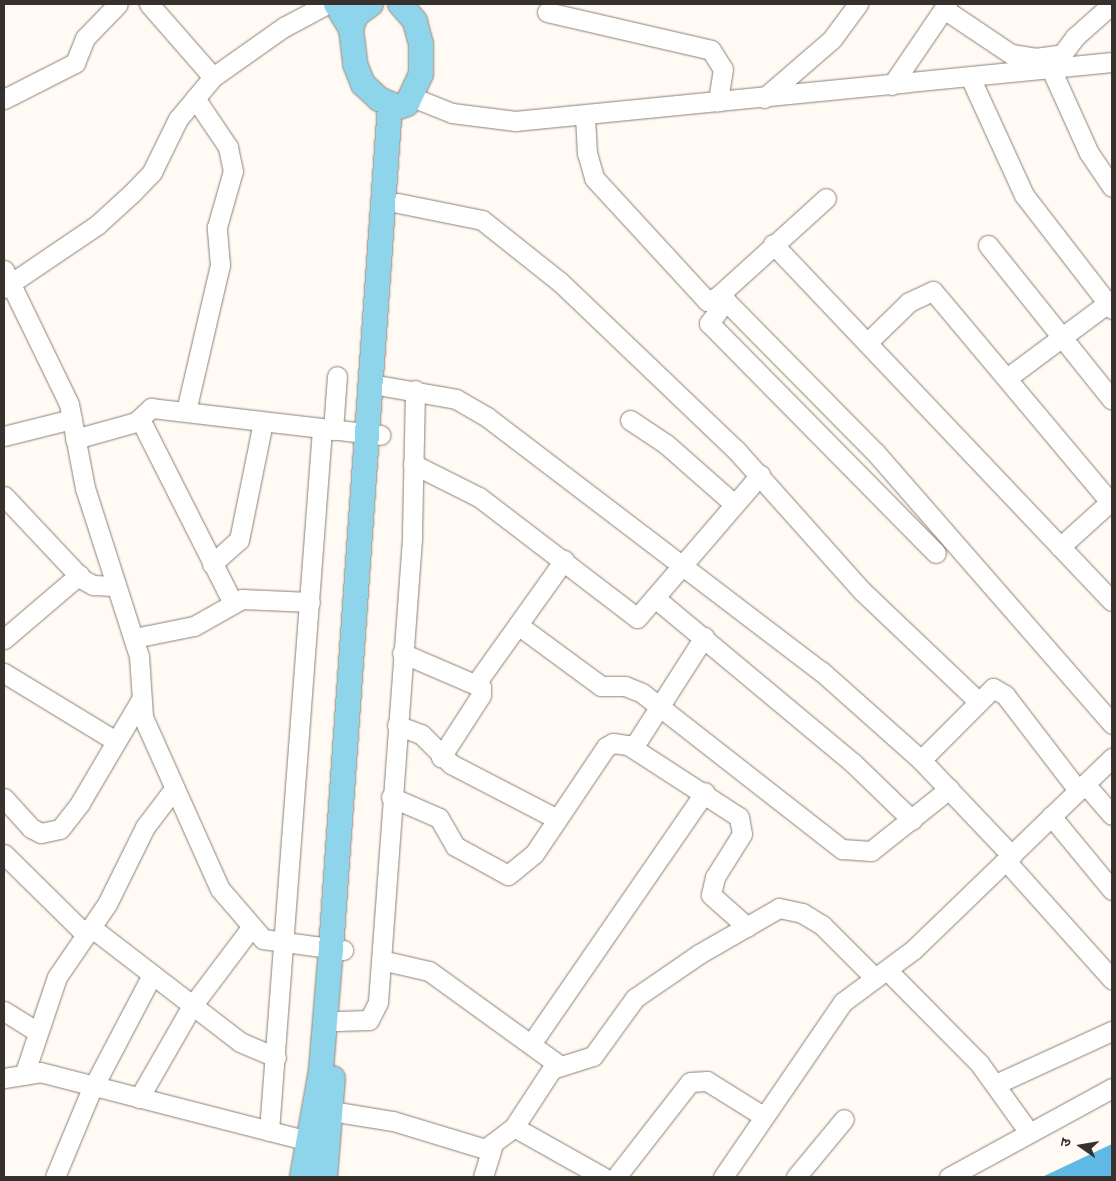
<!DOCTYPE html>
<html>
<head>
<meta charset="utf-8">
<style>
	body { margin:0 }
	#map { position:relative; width:1116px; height:1181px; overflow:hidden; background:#fffaf4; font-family:"Nunito Sans","Noto Sans Devanagari",sans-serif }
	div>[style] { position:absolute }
	.water>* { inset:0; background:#60b8e4 }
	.roads { filter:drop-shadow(0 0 1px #8c8074) drop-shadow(0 0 1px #8c8074) }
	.minor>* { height:19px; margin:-9.5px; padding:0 9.5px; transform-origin:9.5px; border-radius:9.5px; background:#fff }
	.major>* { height:24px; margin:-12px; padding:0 12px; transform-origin:12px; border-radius:12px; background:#8ed5eb }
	span { translate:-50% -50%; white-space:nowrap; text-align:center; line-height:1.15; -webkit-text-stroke:4px #fffaf4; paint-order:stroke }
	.frame { position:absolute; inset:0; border:5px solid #36312c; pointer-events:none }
	.north { position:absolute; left:1056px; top:1121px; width:50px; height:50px; -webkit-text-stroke:4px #fffaf4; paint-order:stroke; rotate:283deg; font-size:14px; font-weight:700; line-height:20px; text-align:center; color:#36312c }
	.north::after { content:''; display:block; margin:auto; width:18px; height:22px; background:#36312c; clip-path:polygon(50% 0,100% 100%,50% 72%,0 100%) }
</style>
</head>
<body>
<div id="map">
	<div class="water">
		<div style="clip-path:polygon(1112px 1144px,1112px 1177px,1042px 1177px)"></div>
	</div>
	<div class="roads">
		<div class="minor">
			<div style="left:149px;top:4px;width:97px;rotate:48.8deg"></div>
			<div style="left:1112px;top:4px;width:50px;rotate:138.3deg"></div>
			<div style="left:1075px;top:37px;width:40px;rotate:127deg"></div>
			<div style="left:1051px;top:69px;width:92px;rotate:65.7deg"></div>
			<div style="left:1089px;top:153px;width:41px;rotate:55.9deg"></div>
			<div style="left:944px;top:9px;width:81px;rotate:33.9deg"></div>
			<div style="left:1011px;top:54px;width:24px;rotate:9deg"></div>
			<div style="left:1035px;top:58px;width:21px;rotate:-8deg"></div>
			<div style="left:547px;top:12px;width:168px;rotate:13deg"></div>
			<div style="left:711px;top:50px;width:22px;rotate:58deg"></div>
			<div style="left:723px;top:69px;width:33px;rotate:99deg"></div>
			<div style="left:970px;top:77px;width:130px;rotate:65.4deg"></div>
			<div style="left:1024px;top:195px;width:144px;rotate:52.3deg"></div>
			<div style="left:892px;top:85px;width:98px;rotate:-55.8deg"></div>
			<div style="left:412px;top:97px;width:43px;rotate:21.8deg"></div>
			<div style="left:452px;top:113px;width:64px;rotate:7.2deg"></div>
			<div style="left:515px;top:121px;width:600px;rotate:-5.64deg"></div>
			<div style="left:764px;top:98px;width:90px;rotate:-40.9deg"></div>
			<div style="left:832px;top:39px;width:44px;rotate:-53.4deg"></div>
			<div style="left:4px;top:99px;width:80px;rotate:-26.9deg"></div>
			<div style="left:75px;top:63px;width:27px;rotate:-68deg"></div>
			<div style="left:85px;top:38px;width:47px;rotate:-45.9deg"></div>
			<div style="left:585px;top:116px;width:37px;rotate:87deg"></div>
			<div style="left:587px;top:153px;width:26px;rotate:74deg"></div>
			<div style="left:594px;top:178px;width:167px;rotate:47.4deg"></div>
			<div style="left:707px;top:301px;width:11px;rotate:-22deg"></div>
			<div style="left:717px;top:297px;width:147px;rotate:-42.2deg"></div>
			<div style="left:398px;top:203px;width:86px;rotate:11.4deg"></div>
			<div style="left:482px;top:220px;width:100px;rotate:38.5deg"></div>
			<div style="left:560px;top:282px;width:243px;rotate:43.7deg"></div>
			<div style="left:736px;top:450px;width:189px;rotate:48.2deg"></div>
			<div style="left:862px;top:591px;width:158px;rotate:43.5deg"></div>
			<div style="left:773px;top:244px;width:492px;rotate:46.5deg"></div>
			<div style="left:988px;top:245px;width:198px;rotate:51.3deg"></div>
			<div style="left:4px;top:270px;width:149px;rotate:64.1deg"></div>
			<div style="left:69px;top:404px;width:86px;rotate:79.2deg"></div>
			<div style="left:85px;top:488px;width:176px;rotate:72.2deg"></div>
			<div style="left:139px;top:656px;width:61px;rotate:86.2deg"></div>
			<div style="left:143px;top:717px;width:188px;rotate:65.9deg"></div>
			<div style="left:220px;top:889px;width:66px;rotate:49.3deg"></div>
			<div style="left:263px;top:939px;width:81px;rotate:7.8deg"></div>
			<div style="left:4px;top:288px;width:112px;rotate:-34.1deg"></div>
			<div style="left:97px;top:225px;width:47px;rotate:-42.4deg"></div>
			<div style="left:132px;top:193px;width:29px;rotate:-46deg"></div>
			<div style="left:152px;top:172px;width:59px;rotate:-63.9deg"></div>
			<div style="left:178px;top:119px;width:55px;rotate:-50.2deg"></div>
			<div style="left:213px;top:77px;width:87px;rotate:-35.2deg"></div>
			<div style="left:284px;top:27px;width:49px;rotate:-28.1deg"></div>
			<div style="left:720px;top:295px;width:221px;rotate:45.4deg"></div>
			<div style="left:875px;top:452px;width:361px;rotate:48.9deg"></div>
			<div style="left:726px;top:300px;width:29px;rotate:126deg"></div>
			<div style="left:709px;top:323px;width:323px;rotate:45.4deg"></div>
			<div style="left:869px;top:341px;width:56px;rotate:-44.3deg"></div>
			<div style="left:909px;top:302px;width:26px;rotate:-25deg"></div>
			<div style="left:933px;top:291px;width:275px;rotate:50deg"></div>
			<div style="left:1007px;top:378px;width:131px;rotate:-36.6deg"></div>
			<div style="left:383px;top:386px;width:74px;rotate:10.1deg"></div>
			<div style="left:456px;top:399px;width:36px;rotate:30deg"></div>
			<div style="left:487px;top:417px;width:420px;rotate:37.3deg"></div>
			<div style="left:821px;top:671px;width:134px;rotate:41.7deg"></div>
			<div style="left:921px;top:760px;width:132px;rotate:46.5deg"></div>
			<div style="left:186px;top:411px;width:150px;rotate:-76.9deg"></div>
			<div style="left:220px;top:265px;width:38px;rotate:-95deg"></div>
			<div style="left:217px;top:227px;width:58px;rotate:-74.1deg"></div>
			<div style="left:233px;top:171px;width:25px;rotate:-102deg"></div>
			<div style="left:228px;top:147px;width:59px;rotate:-124deg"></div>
			<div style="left:140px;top:419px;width:206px;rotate:63.2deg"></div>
			<div style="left:630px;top:420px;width:43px;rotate:33.7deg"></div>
			<div style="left:666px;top:444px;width:91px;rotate:41.4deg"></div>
			<div style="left:333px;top:430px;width:54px;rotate:-85.8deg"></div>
			<div style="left:4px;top:436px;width:70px;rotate:-14deg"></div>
			<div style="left:75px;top:439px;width:63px;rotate:-15.6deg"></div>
			<div style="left:136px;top:422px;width:21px;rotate:-43deg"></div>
			<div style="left:151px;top:408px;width:231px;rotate:6.7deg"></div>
			<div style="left:413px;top:464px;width:74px;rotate:26.6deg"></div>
			<div style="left:479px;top:497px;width:199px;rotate:37.4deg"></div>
			<div style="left:637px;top:618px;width:189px;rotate:-49.3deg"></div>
			<div style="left:4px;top:496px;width:114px;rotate:46.8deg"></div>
			<div style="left:82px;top:579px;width:13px;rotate:29deg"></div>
			<div style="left:93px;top:585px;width:21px;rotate:3deg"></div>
			<div style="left:1060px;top:547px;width:70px;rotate:-42.1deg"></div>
			<div style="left:212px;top:564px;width:36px;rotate:-42deg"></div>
			<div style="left:239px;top:540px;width:120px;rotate:-78.5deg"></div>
			<div style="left:655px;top:598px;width:258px;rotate:39.8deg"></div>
			<div style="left:853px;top:763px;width:82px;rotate:44deg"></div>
			<div style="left:518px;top:625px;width:103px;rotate:36.3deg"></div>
			<div style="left:601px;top:686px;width:24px"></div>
			<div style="left:625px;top:686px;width:18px;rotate:22deg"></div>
			<div style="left:642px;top:693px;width:254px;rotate:38deg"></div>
			<div style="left:842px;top:849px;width:29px;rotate:4deg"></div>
			<div style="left:871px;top:851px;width:100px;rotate:-38.5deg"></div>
			<div style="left:134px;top:638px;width:61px;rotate:-11.3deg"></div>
			<div style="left:194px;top:626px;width:55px;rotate:-29.4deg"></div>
			<div style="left:242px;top:599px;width:68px;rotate:2.5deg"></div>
			<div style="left:4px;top:639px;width:99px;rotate:-40.5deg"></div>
			<div style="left:402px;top:653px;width:86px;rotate:23.3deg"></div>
			<div style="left:481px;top:687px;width:8px;rotate:90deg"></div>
			<div style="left:481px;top:695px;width:74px;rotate:122.8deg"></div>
			<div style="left:4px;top:673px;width:131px;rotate:31.3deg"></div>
			<div style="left:477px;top:682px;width:150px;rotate:-54.5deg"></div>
			<div style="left:397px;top:725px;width:26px;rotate:21deg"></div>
			<div style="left:421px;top:734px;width:42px;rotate:45deg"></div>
			<div style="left:451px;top:764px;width:119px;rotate:27.4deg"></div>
			<div style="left:633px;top:748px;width:132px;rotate:-57.4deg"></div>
			<div style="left:921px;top:760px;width:102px;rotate:-45deg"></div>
			<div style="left:993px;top:688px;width:14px;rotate:30deg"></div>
			<div style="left:1005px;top:695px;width:120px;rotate:52.5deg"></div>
			<div style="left:1085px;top:784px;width:41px;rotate:48.9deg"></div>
			<div style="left:391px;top:797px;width:52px;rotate:23.6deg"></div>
			<div style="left:439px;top:818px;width:32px;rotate:60deg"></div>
			<div style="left:455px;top:846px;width:60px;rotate:28.7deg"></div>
			<div style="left:508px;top:875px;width:33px;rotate:-39deg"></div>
			<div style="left:534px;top:854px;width:129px;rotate:-56.1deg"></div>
			<div style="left:606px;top:747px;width:8px;rotate:-30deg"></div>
			<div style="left:613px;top:743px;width:15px;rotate:8deg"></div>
			<div style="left:628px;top:745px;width:132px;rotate:33deg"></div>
			<div style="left:739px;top:817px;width:17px;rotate:80deg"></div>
			<div style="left:742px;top:834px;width:51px;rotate:122.1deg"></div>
			<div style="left:715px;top:877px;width:18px;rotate:103deg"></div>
			<div style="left:711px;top:895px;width:48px;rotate:41.6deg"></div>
			<div style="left:4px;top:798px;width:40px;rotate:48deg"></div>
			<div style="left:31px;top:828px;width:11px;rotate:27deg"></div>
			<div style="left:41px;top:833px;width:19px;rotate:-12deg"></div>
			<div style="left:60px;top:829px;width:33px;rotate:-52deg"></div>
			<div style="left:80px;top:803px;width:118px;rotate:-59.5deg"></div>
			<div style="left:1051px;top:816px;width:96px;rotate:50.5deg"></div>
			<div style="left:4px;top:854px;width:115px;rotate:44.6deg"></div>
			<div style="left:1006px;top:861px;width:159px;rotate:48.1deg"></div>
			<div style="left:92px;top:928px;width:187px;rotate:37.6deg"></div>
			<div style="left:240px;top:1042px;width:39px;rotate:23deg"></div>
			<div style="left:381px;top:960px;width:49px;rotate:12.9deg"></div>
			<div style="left:429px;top:971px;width:160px;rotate:35.9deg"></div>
			<div style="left:887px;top:970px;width:131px;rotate:45.3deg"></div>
			<div style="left:979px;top:1063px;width:84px;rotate:54.2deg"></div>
			<div style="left:4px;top:1011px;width:39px;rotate:32deg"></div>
			<div style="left:337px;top:1021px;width:32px;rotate:-2deg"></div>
			<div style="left:369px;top:1020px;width:20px;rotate:-63deg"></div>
			<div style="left:378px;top:1002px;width:469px;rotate:-85.8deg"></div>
			<div style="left:412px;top:534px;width:144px;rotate:-88.8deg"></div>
			<div style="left:531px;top:1044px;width:306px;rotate:-55.4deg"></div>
			<div style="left:24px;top:1075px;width:103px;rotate:-71.4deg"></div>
			<div style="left:57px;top:977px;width:88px;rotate:-55.6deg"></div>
			<div style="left:107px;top:904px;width:86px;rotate:-63.7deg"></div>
			<div style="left:145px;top:827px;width:48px;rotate:-52.7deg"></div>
			<div style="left:4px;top:1078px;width:36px;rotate:-9deg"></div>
			<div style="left:40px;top:1072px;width:289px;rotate:14.4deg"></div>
			<div style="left:996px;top:1084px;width:128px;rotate:-24.6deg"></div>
			<div style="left:139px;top:1098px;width:106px;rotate:-60.1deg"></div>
			<div style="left:192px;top:1006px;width:96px;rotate:-53deg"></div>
			<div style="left:331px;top:1111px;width:63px;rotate:9.2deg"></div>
			<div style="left:393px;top:1121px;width:96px;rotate:16.9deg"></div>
			<div style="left:485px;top:1149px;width:36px;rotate:-37deg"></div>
			<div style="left:514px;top:1127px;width:102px;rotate:29.3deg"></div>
			<div style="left:514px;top:1127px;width:69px;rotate:-56.8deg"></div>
			<div style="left:552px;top:1069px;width:43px;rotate:-17.6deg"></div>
			<div style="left:593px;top:1056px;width:72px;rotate:-54.1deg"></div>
			<div style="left:635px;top:998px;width:78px;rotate:-34.5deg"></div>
			<div style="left:699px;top:954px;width:92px;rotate:-29.9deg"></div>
			<div style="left:779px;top:908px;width:24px;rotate:12deg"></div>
			<div style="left:802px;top:913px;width:23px;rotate:31deg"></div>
			<div style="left:822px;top:925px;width:75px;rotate:45deg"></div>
			<div style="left:269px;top:1131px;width:704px;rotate:-85.68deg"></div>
			<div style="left:55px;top:1177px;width:91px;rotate:-67.4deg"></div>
			<div style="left:90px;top:1093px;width:133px;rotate:-62.3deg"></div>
			<div style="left:483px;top:1177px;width:30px;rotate:-73deg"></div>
			<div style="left:616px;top:1177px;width:120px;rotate:-52.1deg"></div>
			<div style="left:690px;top:1082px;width:17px;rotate:-3deg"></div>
			<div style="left:707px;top:1081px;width:66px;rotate:32deg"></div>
			<div style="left:723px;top:1177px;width:212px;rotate:-55.6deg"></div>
			<div style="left:843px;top:1002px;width:87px;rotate:-36.6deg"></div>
			<div style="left:913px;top:950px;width:277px;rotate:-44deg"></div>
			<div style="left:796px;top:1177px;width:75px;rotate:-50.4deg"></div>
			<div style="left:949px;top:1177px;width:186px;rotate:-28.6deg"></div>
		</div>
		<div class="major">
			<div style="left:336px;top:4px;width:29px;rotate:59deg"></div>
			<div style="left:371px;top:4px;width:19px;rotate:144deg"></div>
			<div style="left:356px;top:15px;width:15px;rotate:110deg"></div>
			<div style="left:351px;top:29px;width:35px;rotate:83deg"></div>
			<div style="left:355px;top:64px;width:22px;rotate:68deg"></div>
			<div style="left:363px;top:84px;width:22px;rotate:43deg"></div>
			<div style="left:379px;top:99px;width:21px;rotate:23deg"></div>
			<div style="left:398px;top:107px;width:9px;rotate:-18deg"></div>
			<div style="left:407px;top:104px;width:33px;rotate:-65deg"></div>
			<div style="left:421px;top:74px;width:30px;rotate:-90deg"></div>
			<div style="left:421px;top:44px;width:24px;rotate:-105deg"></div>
			<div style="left:415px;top:21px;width:23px;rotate:-131deg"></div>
			<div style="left:302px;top:1177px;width:109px;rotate:-79.9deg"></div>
			<div style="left:321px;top:1070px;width:121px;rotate:-85.3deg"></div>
			<div style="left:331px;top:949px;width:846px;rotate:-86deg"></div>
			<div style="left:325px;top:1177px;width:99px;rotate:-85.4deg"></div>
		</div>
	</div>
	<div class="frame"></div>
	<div class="north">उ</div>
</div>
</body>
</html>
